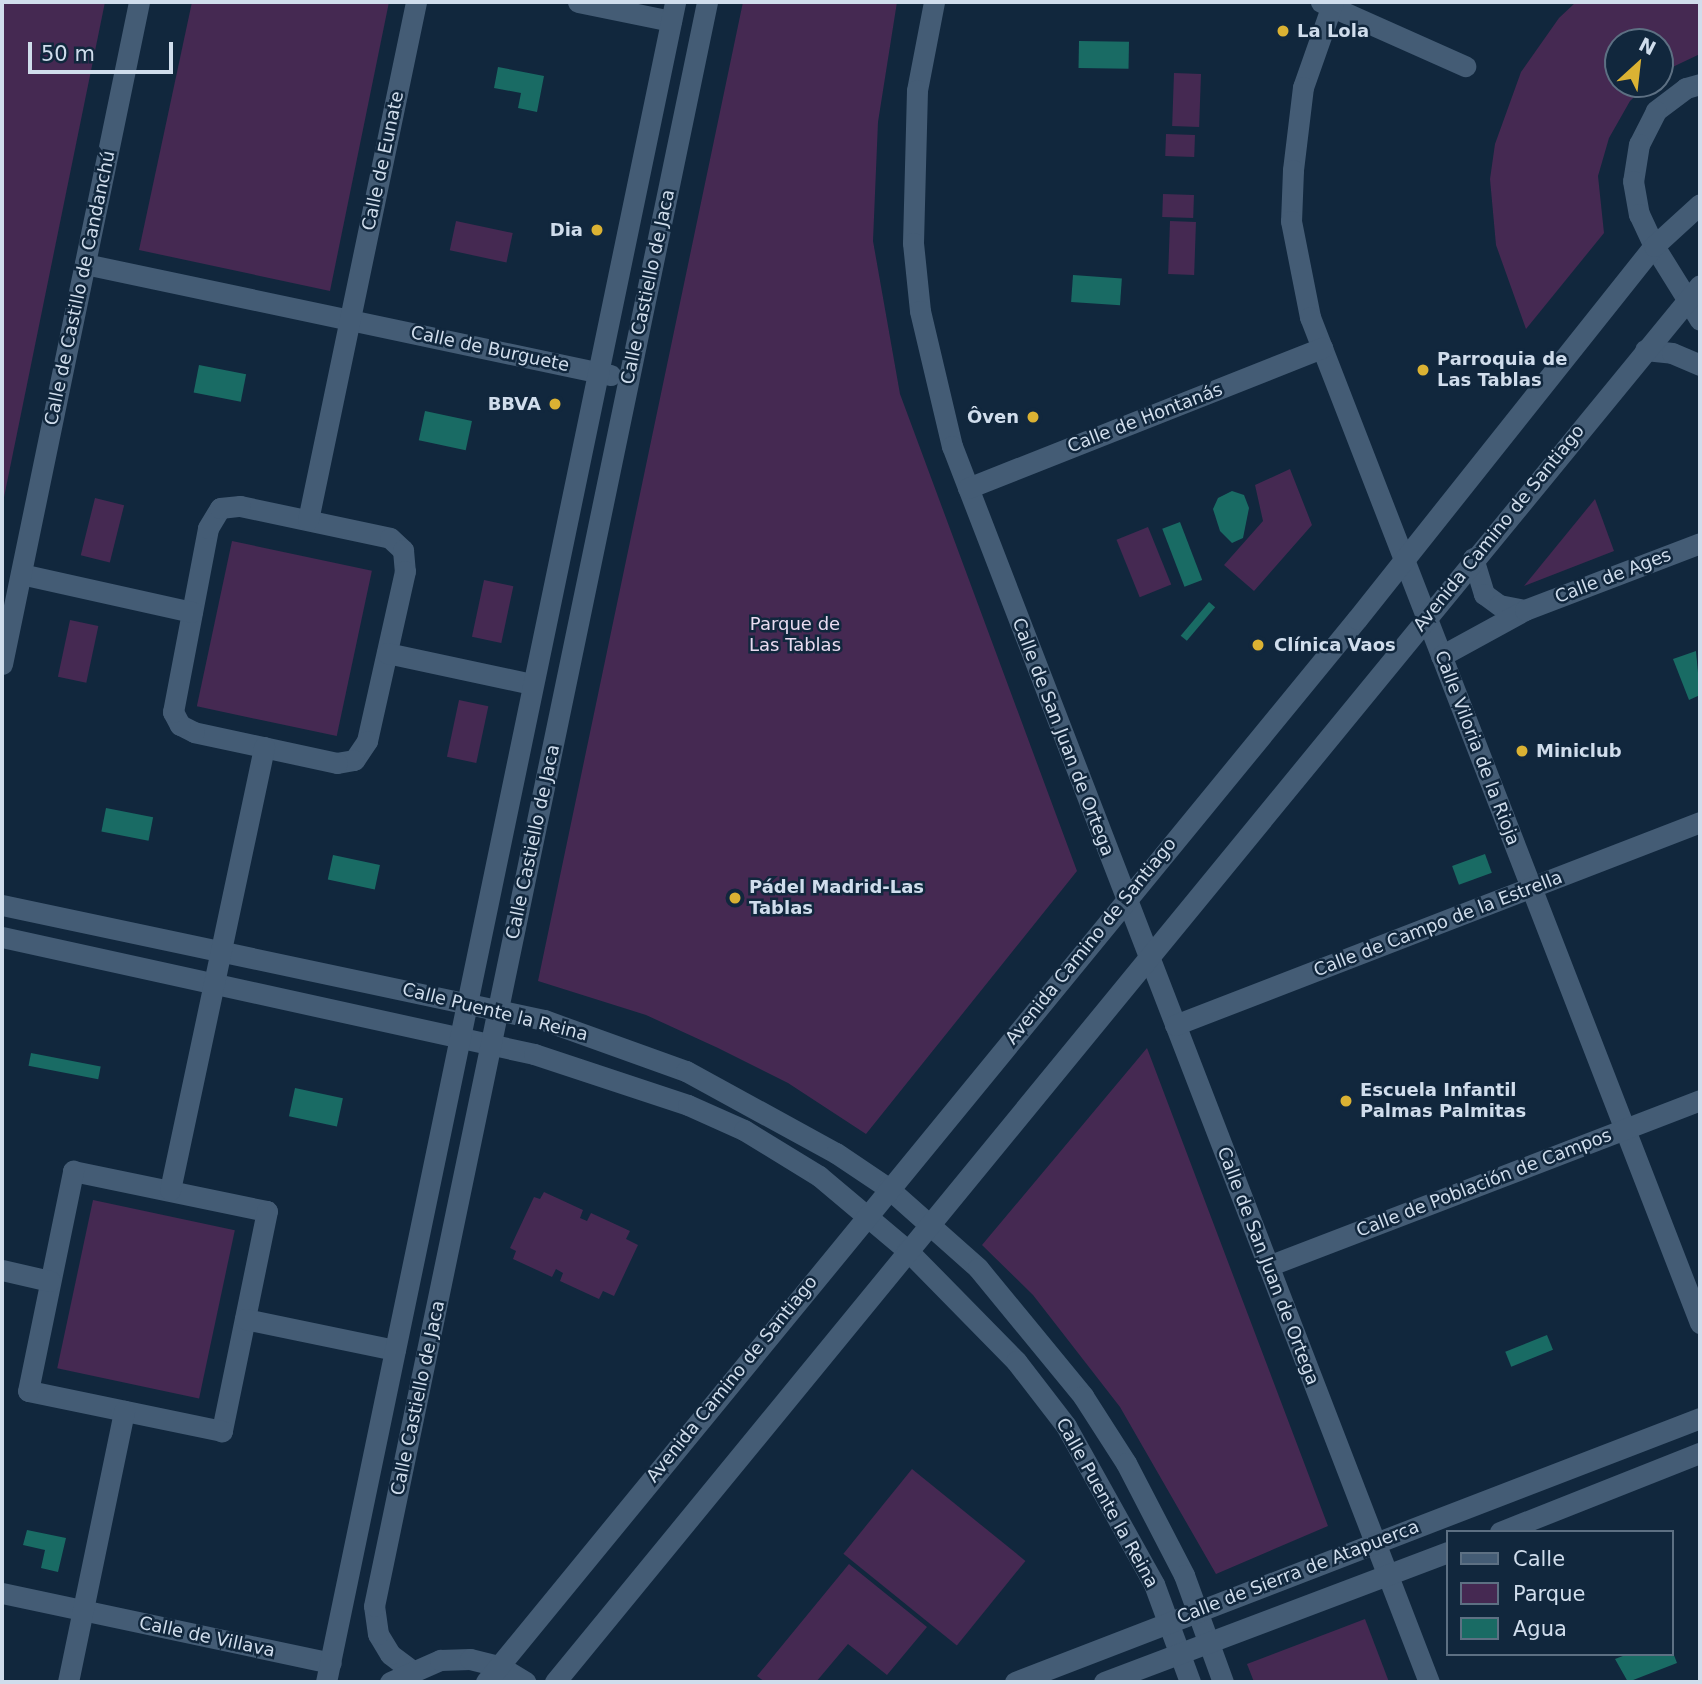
<!DOCTYPE html>
<html>
<head>
<meta charset="utf-8">
<style>
	body { margin:0 }
	#map { position:relative; width:1702px; height:1684px; overflow:hidden; background:#11273d; font-family:"DejaVu Sans",sans-serif }
	div>[style] { position:absolute }
	.green>* { inset:0; background:#452952; transform-origin:0 0 }
	.water>* { inset:0; background:#196b64; transform-origin:0 0 }
	.minor>* { height:21px; margin:-10.5px; padding:0 10.5px; transform-origin:10.5px; border-radius:10.5px; background:#445c75 }
	.tertiary>* { height:21px; margin:-10.5px; padding:0 10.5px; transform-origin:10.5px; border-radius:10.5px; background:#445c75 }
	.dots>* { width:19px; height:19px; translate:-50% -50%; box-sizing:border-box; border:4px solid #11273d; border-radius:50% }
	span { translate:-50% -50%; white-space:nowrap; text-align:center; line-height:1.15; -webkit-text-stroke:5px #11273d; paint-order:stroke }
	.poi-label { font-size:18px; color:#d0ddec; font-weight:700 }
	.left { translate:0 -50%; text-align:left }
	.right { translate:-100% -50%; text-align:right }
	.street-label { font-size:18px; color:#d0ddec }
	.park-label { font-size:18px; color:#eadcf1 }
	.frame { position:absolute; inset:0; border:4px solid #d0ddec; pointer-events:none }
	.legend { position:absolute; left:1446px; top:1530px; width:228px; height:126px; box-sizing:border-box; background:#11273d; border:2px solid #5d7083; margin:0; padding:9px 12px; list-style:none; font-size:21px; color:#d0ddec }
	.legend li { display:flex; align-items:center; gap:14px; height:35px }
	.legend b { width:35px; border:2px solid #5d7083 }
	.north { position:absolute; left:1604px; top:28px; width:70px; height:70px; box-sizing:border-box; background:#11273d; border:2px solid #5d7083; border-radius:50%; rotate:27deg; font-size:19px; font-weight:700; line-height:28px; text-align:center; color:#d0ddec }
	.north::after { content:''; display:block; margin:auto; width:24px; height:32px; background:#dbb233; clip-path:polygon(50% 0,100% 100%,50% 72%,0 100%) }
	.scale { position:absolute; left:28px; top:42px; width:145px; height:32px; box-sizing:border-box; border:4px solid #d0ddec; border-top:0; padding-left:9px; font-size:21px; line-height:24px; white-space:nowrap; color:#d0ddec; -webkit-text-stroke:5px #11273d; paint-order:stroke }
</style>
</head>
<body>
<div id="map">
	<div class="green">
		<div style="clip-path:polygon(2px 2px,105px 2px,2px 507px)"></div>
		<div style="clip-path:polygon(192px 2px,389px 2px,330px 291px,139px 250px)"></div>
		<div style="clip-path:polygon(743px 2px,897px 2px,878px 122px,873px 241px,900px 394px,1077px 871px,866px 1134px,788px 1083px,718px 1048px,646px 1015px,538px 981px)"></div>
		<div style="clip-path:polygon(1576px 2px,1700px 2px,1700px 54px,1660px 73px,1660px 42px,1618px 42px,1618px 84px,1648px 84px,1630px 101px,1609px 138px,1598px 176px,1604px 233px,1526px 329px,1496px 245px,1490px 179px,1495px 144px,1521px 72px,1559px 18px)"></div>
		<div style="left:1174px;top:73px;width:27px;height:53px;rotate:2deg"></div>
		<div style="left:1166px;top:134px;width:29px;height:22px;rotate:2deg"></div>
		<div style="left:1163px;top:194px;width:31px;height:23px;rotate:2deg"></div>
		<div style="left:456px;top:221px;width:58px;height:30px;rotate:12deg"></div>
		<div style="left:1170px;top:221px;width:26px;height:53px;rotate:2deg"></div>
		<div style="clip-path:polygon(1290px 469px,1312px 525px,1254px 591px,1224px 565px,1263px 521px,1255px 485px)"></div>
		<div style="left:95px;top:498px;width:30px;height:59px;rotate:14deg"></div>
		<div style="clip-path:polygon(1595px 499px,1614px 551px,1524px 586px)"></div>
		<div style="left:1148px;top:527px;width:62px;height:34px;rotate:68deg"></div>
		<div style="left:232px;top:541px;width:143px;height:169px;rotate:12deg"></div>
		<div style="left:484px;top:580px;width:30px;height:58px;rotate:12deg"></div>
		<div style="left:70px;top:620px;width:29px;height:58px;rotate:12deg"></div>
		<div style="left:459px;top:700px;width:30px;height:58px;rotate:12deg"></div>
		<div style="clip-path:polygon(1147px 1048px,1328px 1526px,1216px 1574px,1120px 1407px,1033px 1295px,982px 1245px)"></div>
		<div style="clip-path:polygon(544px 1192px,583px 1210px,580px 1218px,587px 1221px,591px 1213px,630px 1231px,626px 1239px,638px 1245px,614px 1296px,603px 1291px,599px 1299px,560px 1281px,563px 1273px,556px 1269px,552px 1277px,513px 1259px,516px 1251px,510px 1248px,534px 1197px,540px 1199px)"></div>
		<div style="left:93px;top:1200px;width:145px;height:172px;rotate:12deg"></div>
		<div style="left:912px;top:1469px;width:146px;height:109px;rotate:39deg"></div>
		<div style="clip-path:polygon(849px 1564px,927px 1627px,887px 1675px,848px 1644px,816px 1682px,765px 1682px,757px 1676px)"></div>
		<div style="clip-path:polygon(1365px 1619px,1389px 1682px,1254px 1682px,1247px 1664px)"></div>
	</div>
	<div class="water">
		<div style="left:1079px;top:41px;width:50px;height:27px;rotate:1deg"></div>
		<div style="clip-path:polygon(498px 67px,544px 76px,537px 112px,518px 108px,521px 93px,494px 88px)"></div>
		<div style="left:1073px;top:275px;width:49px;height:27px;rotate:4deg"></div>
		<div style="left:199px;top:365px;width:48px;height:28px;rotate:11deg"></div>
		<div style="left:425px;top:411px;width:48px;height:30px;rotate:12deg"></div>
		<div style="clip-path:polygon(1232px 491px,1244px 495px,1249px 508px,1243px 538px,1232px 543px,1220px 531px,1213px 509px,1218px 498px)"></div>
		<div style="left:1180px;top:522px;width:62px;height:19px;rotate:69deg"></div>
		<div style="left:1209px;top:602px;width:8px;height:44px;rotate:40deg"></div>
		<div style="clip-path:polygon(1696px 651px,1700px 695px,1689px 700px,1673px 659px)"></div>
		<div style="left:106px;top:808px;width:48px;height:24px;rotate:11deg"></div>
		<div style="left:1485px;top:854px;width:20px;height:35px;rotate:70deg"></div>
		<div style="left:333px;top:855px;width:48px;height:25px;rotate:12deg"></div>
		<div style="left:31px;top:1053px;width:71px;height:13px;rotate:11deg"></div>
		<div style="left:295px;top:1088px;width:49px;height:29px;rotate:12deg"></div>
		<div style="left:1547px;top:1335px;width:16px;height:45px;rotate:68deg"></div>
		<div style="clip-path:polygon(27px 1530px,66px 1538px,58px 1572px,41px 1568px,45px 1550px,23px 1545px)"></div>
		<div style="clip-path:polygon(1672px 1650px,1677px 1663px,1628px 1682px,1615px 1659px,1628px 1654px,1672px 1654px)"></div>
	</div>
	<div class="minor">
		<div style="left:578px;top:2px;width:95px;rotate:11.5deg"></div>
		<div style="left:934px;top:2px;width:90px;rotate:100.9deg"></div>
		<div style="left:917px;top:90px;width:153px;rotate:91.5deg"></div>
		<div style="left:913px;top:243px;width:68px;rotate:84.1deg"></div>
		<div style="left:920px;top:311px;width:139px;rotate:76.7deg"></div>
		<div style="left:952px;top:446px;width:1325px;rotate:68.9deg"></div>
		<div style="left:1321px;top:2px;width:158px;rotate:24deg"></div>
		<div style="left:1333px;top:2px;width:90px;rotate:109.4deg"></div>
		<div style="left:1303px;top:87px;width:84px;rotate:96.9deg"></div>
		<div style="left:1293px;top:170px;width:51px;rotate:92.2deg"></div>
		<div style="left:1291px;top:221px;width:98px;rotate:78.8deg"></div>
		<div style="left:1310px;top:317px;width:1079px;rotate:68.81deg"></div>
		<div style="left:1700px;top:84px;width:15px;rotate:164deg"></div>
		<div style="left:1686px;top:88px;width:38px;rotate:143deg"></div>
		<div style="left:1656px;top:111px;width:37px;rotate:117deg"></div>
		<div style="left:1639px;top:144px;width:37px;rotate:99deg"></div>
		<div style="left:1633px;top:181px;width:34px;rotate:80deg"></div>
		<div style="left:1639px;top:214px;width:35px;rotate:65deg"></div>
		<div style="left:1654px;top:246px;width:87px;rotate:58.1deg"></div>
		<div style="left:85px;top:264px;width:537px;rotate:11.94deg"></div>
		<div style="left:1645px;top:350px;width:27px;rotate:6deg"></div>
		<div style="left:1672px;top:353px;width:30px;rotate:23deg"></div>
		<div style="left:968px;top:488px;width:381px;rotate:-21.6deg"></div>
		<div style="left:240px;top:506px;width:153px;rotate:12deg"></div>
		<div style="left:390px;top:538px;width:18px;rotate:43deg"></div>
		<div style="left:403px;top:550px;width:21px;rotate:85deg"></div>
		<div style="left:405px;top:571px;width:174px;rotate:102.6deg"></div>
		<div style="left:367px;top:741px;width:23px;rotate:124deg"></div>
		<div style="left:354px;top:760px;width:17px;rotate:170deg"></div>
		<div style="left:337px;top:763px;width:146px;rotate:-167.8deg"></div>
		<div style="left:194px;top:732px;width:16px;rotate:-153deg"></div>
		<div style="left:180px;top:725px;width:15px;rotate:-118deg"></div>
		<div style="left:173px;top:712px;width:187px;rotate:-79.2deg"></div>
		<div style="left:208px;top:528px;width:23px;rotate:-59deg"></div>
		<div style="left:220px;top:508px;width:20px;rotate:-6deg"></div>
		<div style="left:308px;top:520px;width:529px;rotate:-78.22deg"></div>
		<div style="left:1473px;top:558px;width:38px;rotate:73deg"></div>
		<div style="left:1484px;top:594px;width:19px;rotate:36deg"></div>
		<div style="left:1499px;top:605px;width:26px;rotate:11deg"></div>
		<div style="left:21px;top:574px;width:175px;rotate:12.5deg"></div>
		<div style="left:387px;top:653px;width:148px;rotate:12.1deg"></div>
		<div style="left:1441px;top:656px;width:96px;rotate:-28.7deg"></div>
		<div style="left:1525px;top:610px;width:187px;rotate:-20.9deg"></div>
		<div style="left:2px;top:664px;width:676px;rotate:-78.31deg"></div>
		<div style="left:2px;top:905px;width:554px;rotate:11.98deg"></div>
		<div style="left:544px;top:1020px;width:151px;rotate:19.8deg"></div>
		<div style="left:686px;top:1071px;width:171px;rotate:28.7deg"></div>
		<div style="left:836px;top:1153px;width:63px;rotate:33.9deg"></div>
		<div style="left:888px;top:1188px;width:120px;rotate:41.6deg"></div>
		<div style="left:978px;top:1268px;width:166px;rotate:50.6deg"></div>
		<div style="left:1083px;top:1396px;width:80px;rotate:57.3deg"></div>
		<div style="left:1126px;top:1463px;width:126px;rotate:62.6deg"></div>
		<div style="left:1184px;top:1575px;width:114px;rotate:70deg"></div>
		<div style="left:2px;top:937px;width:545px;rotate:12.4deg"></div>
		<div style="left:534px;top:1054px;width:162px;rotate:18.3deg"></div>
		<div style="left:688px;top:1105px;width:61px;rotate:24.1deg"></div>
		<div style="left:744px;top:1130px;width:88px;rotate:31.5deg"></div>
		<div style="left:819px;top:1176px;width:115px;rotate:40.1deg"></div>
		<div style="left:907px;top:1250px;width:156px;rotate:45.5deg"></div>
		<div style="left:1016px;top:1361px;width:82px;rotate:52.4deg"></div>
		<div style="left:1066px;top:1426px;width:181px;rotate:60.9deg"></div>
		<div style="left:1154px;top:1584px;width:104px;rotate:69.8deg"></div>
		<div style="left:1175px;top:1025px;width:563px;rotate:-21.14deg"></div>
		<div style="left:73px;top:1171px;width:198px;rotate:11.7deg"></div>
		<div style="left:267px;top:1211px;width:225px;rotate:101.6deg"></div>
		<div style="left:222px;top:1431px;width:198px;rotate:-168.3deg"></div>
		<div style="left:28px;top:1391px;width:225px;rotate:-78.4deg"></div>
		<div style="left:170px;top:1190px;width:453px;rotate:-78deg"></div>
		<div style="left:1268px;top:1266px;width:463px;rotate:-21deg"></div>
		<div style="left:2px;top:1270px;width:49px;rotate:12.9deg"></div>
		<div style="left:245px;top:1319px;width:153px;rotate:11.7deg"></div>
		<div style="left:1500px;top:1532px;width:215px;rotate:-21.6deg"></div>
		<div style="left:2px;top:1593px;width:336px;rotate:12deg"></div>
		<div style="left:411px;top:1670px;width:26px;rotate:-143deg"></div>
		<div style="left:390px;top:1654px;width:23px;rotate:-121deg"></div>
		<div style="left:378px;top:1634px;width:28px;rotate:-98deg"></div>
		<div style="left:374px;top:1606px;width:1638px;rotate:-78.27deg"></div>
		<div style="left:68px;top:1682px;width:277px;rotate:-78.3deg"></div>
		<div style="left:326px;top:1682px;width:1716px;rotate:-78.26deg"></div>
		<div style="left:390px;top:1682px;width:55px;rotate:-23.7deg"></div>
		<div style="left:440px;top:1660px;width:30px;rotate:-2deg"></div>
		<div style="left:470px;top:1659px;width:30px;rotate:14deg"></div>
		<div style="left:499px;top:1666px;width:31px;rotate:31deg"></div>
		<div style="left:1015px;top:1682px;width:734px;rotate:-21.08deg"></div>
		<div style="left:1104px;top:1682px;width:368px;rotate:-20.7deg"></div>
	</div>
	<div class="tertiary">
		<div style="left:486px;top:1682px;width:1374px;rotate:-50.67deg"></div>
		<div style="left:1357px;top:619px;width:477px;rotate:-51.5deg"></div>
		<div style="left:1654px;top:246px;width:62px;rotate:-42.4deg"></div>
		<div style="left:555px;top:1682px;width:1806px;rotate:-50.66deg"></div>
	</div>
	<div class="dots">
		<div style="left:1283px;top:31px;background:#dbb233"></div>
		<div style="left:597px;top:230px;background:#dbb233"></div>
		<div style="left:1423px;top:370px;background:#dbb233"></div>
		<div style="left:555px;top:404px;background:#dbb233"></div>
		<div style="left:1033px;top:417px;background:#dbb233"></div>
		<div style="left:1258px;top:645px;background:#dbb233"></div>
		<div style="left:1522px;top:751px;background:#dbb233"></div>
		<div style="left:735px;top:898px;background:#dbb233"></div>
		<div style="left:1346px;top:1101px;background:#dbb233"></div>
	</div>
	<div class="poi-label">
		<span class="left" style="left:1297px;top:31px">La Lola</span>
		<span class="right" style="left:583px;top:230px">Dia</span>
		<span class="left" style="left:1437px;top:370px">Parroquia de<br>Las Tablas</span>
		<span class="right" style="left:541px;top:404px">BBVA</span>
		<span class="right" style="left:1019px;top:417px">Ôven</span>
		<span class="left" style="left:1274px;top:645px">Clínica Vaos</span>
		<span class="left" style="left:1536px;top:751px">Miniclub</span>
		<span class="left" style="left:749px;top:898px">Pádel Madrid-Las<br>Tablas</span>
		<span class="left" style="left:1360px;top:1101px">Escuela Infantil<br>Palmas Palmitas</span>
	</div>
	<div class="street-label">
		<span style="left:383px;top:161px;rotate:-78deg">Calle de Eunate</span>
		<span style="left:648px;top:287px;rotate:-78deg">Calle Castiello de Jaca</span>
		<span style="left:80px;top:288px;rotate:-78deg">Calle de Castillo de Candanchú</span>
		<span style="left:490px;top:349px;rotate:12deg">Calle de Burguete</span>
		<span style="left:1145px;top:418px;rotate:-21deg">Calle de Hontanás</span>
		<span style="left:1499px;top:528px;rotate:-51deg">Avenida Camino de Santiago</span>
		<span style="left:1613px;top:576px;rotate:-21deg">Calle de Ages</span>
		<span style="left:1063px;top:737px;rotate:69deg">Calle de San Juan de Ortega</span>
		<span style="left:1477px;top:748px;rotate:69deg">Calle Viloria de la Rioja</span>
		<span style="left:533px;top:842px;rotate:-78deg">Calle Castiello de Jaca</span>
		<span style="left:1438px;top:924px;rotate:-21deg">Calle de Campo de la Estrella</span>
		<span style="left:1091px;top:941px;rotate:-51deg">Avenida Camino de Santiago</span>
		<span style="left:495px;top:1012px;rotate:14deg">Calle Puente la Reina</span>
		<span style="left:1484px;top:1183px;rotate:-21deg">Calle de Población de Campos</span>
		<span style="left:1268px;top:1266px;rotate:69deg">Calle de San Juan de Ortega</span>
		<span style="left:732px;top:1379px;rotate:-51deg">Avenida Camino de Santiago</span>
		<span style="left:418px;top:1398px;rotate:-78deg">Calle Castiello de Jaca</span>
		<span style="left:1107px;top:1503px;rotate:61deg">Calle Puente la Reina</span>
		<span style="left:1298px;top:1572px;rotate:-21deg">Calle de Sierra de Atapuerca</span>
		<span style="left:207px;top:1637px;rotate:12deg">Calle de Villava</span>
	</div>
	<div class="park-label">
		<span style="left:795px;top:635px">Parque de<br>Las Tablas</span>
	</div>
	<div class="frame"></div>
	<ul class="legend">
	<li><b style="height:9px;background:#445c75"></b>Calle</li>
	<li><b style="height:19px;background:#452952"></b>Parque</li>
	<li><b style="height:19px;background:#196b64"></b>Agua</li>
	</ul>
	<div class="north">N</div>
	<div class="scale">50 m</div>
</div>
</body>
</html>
